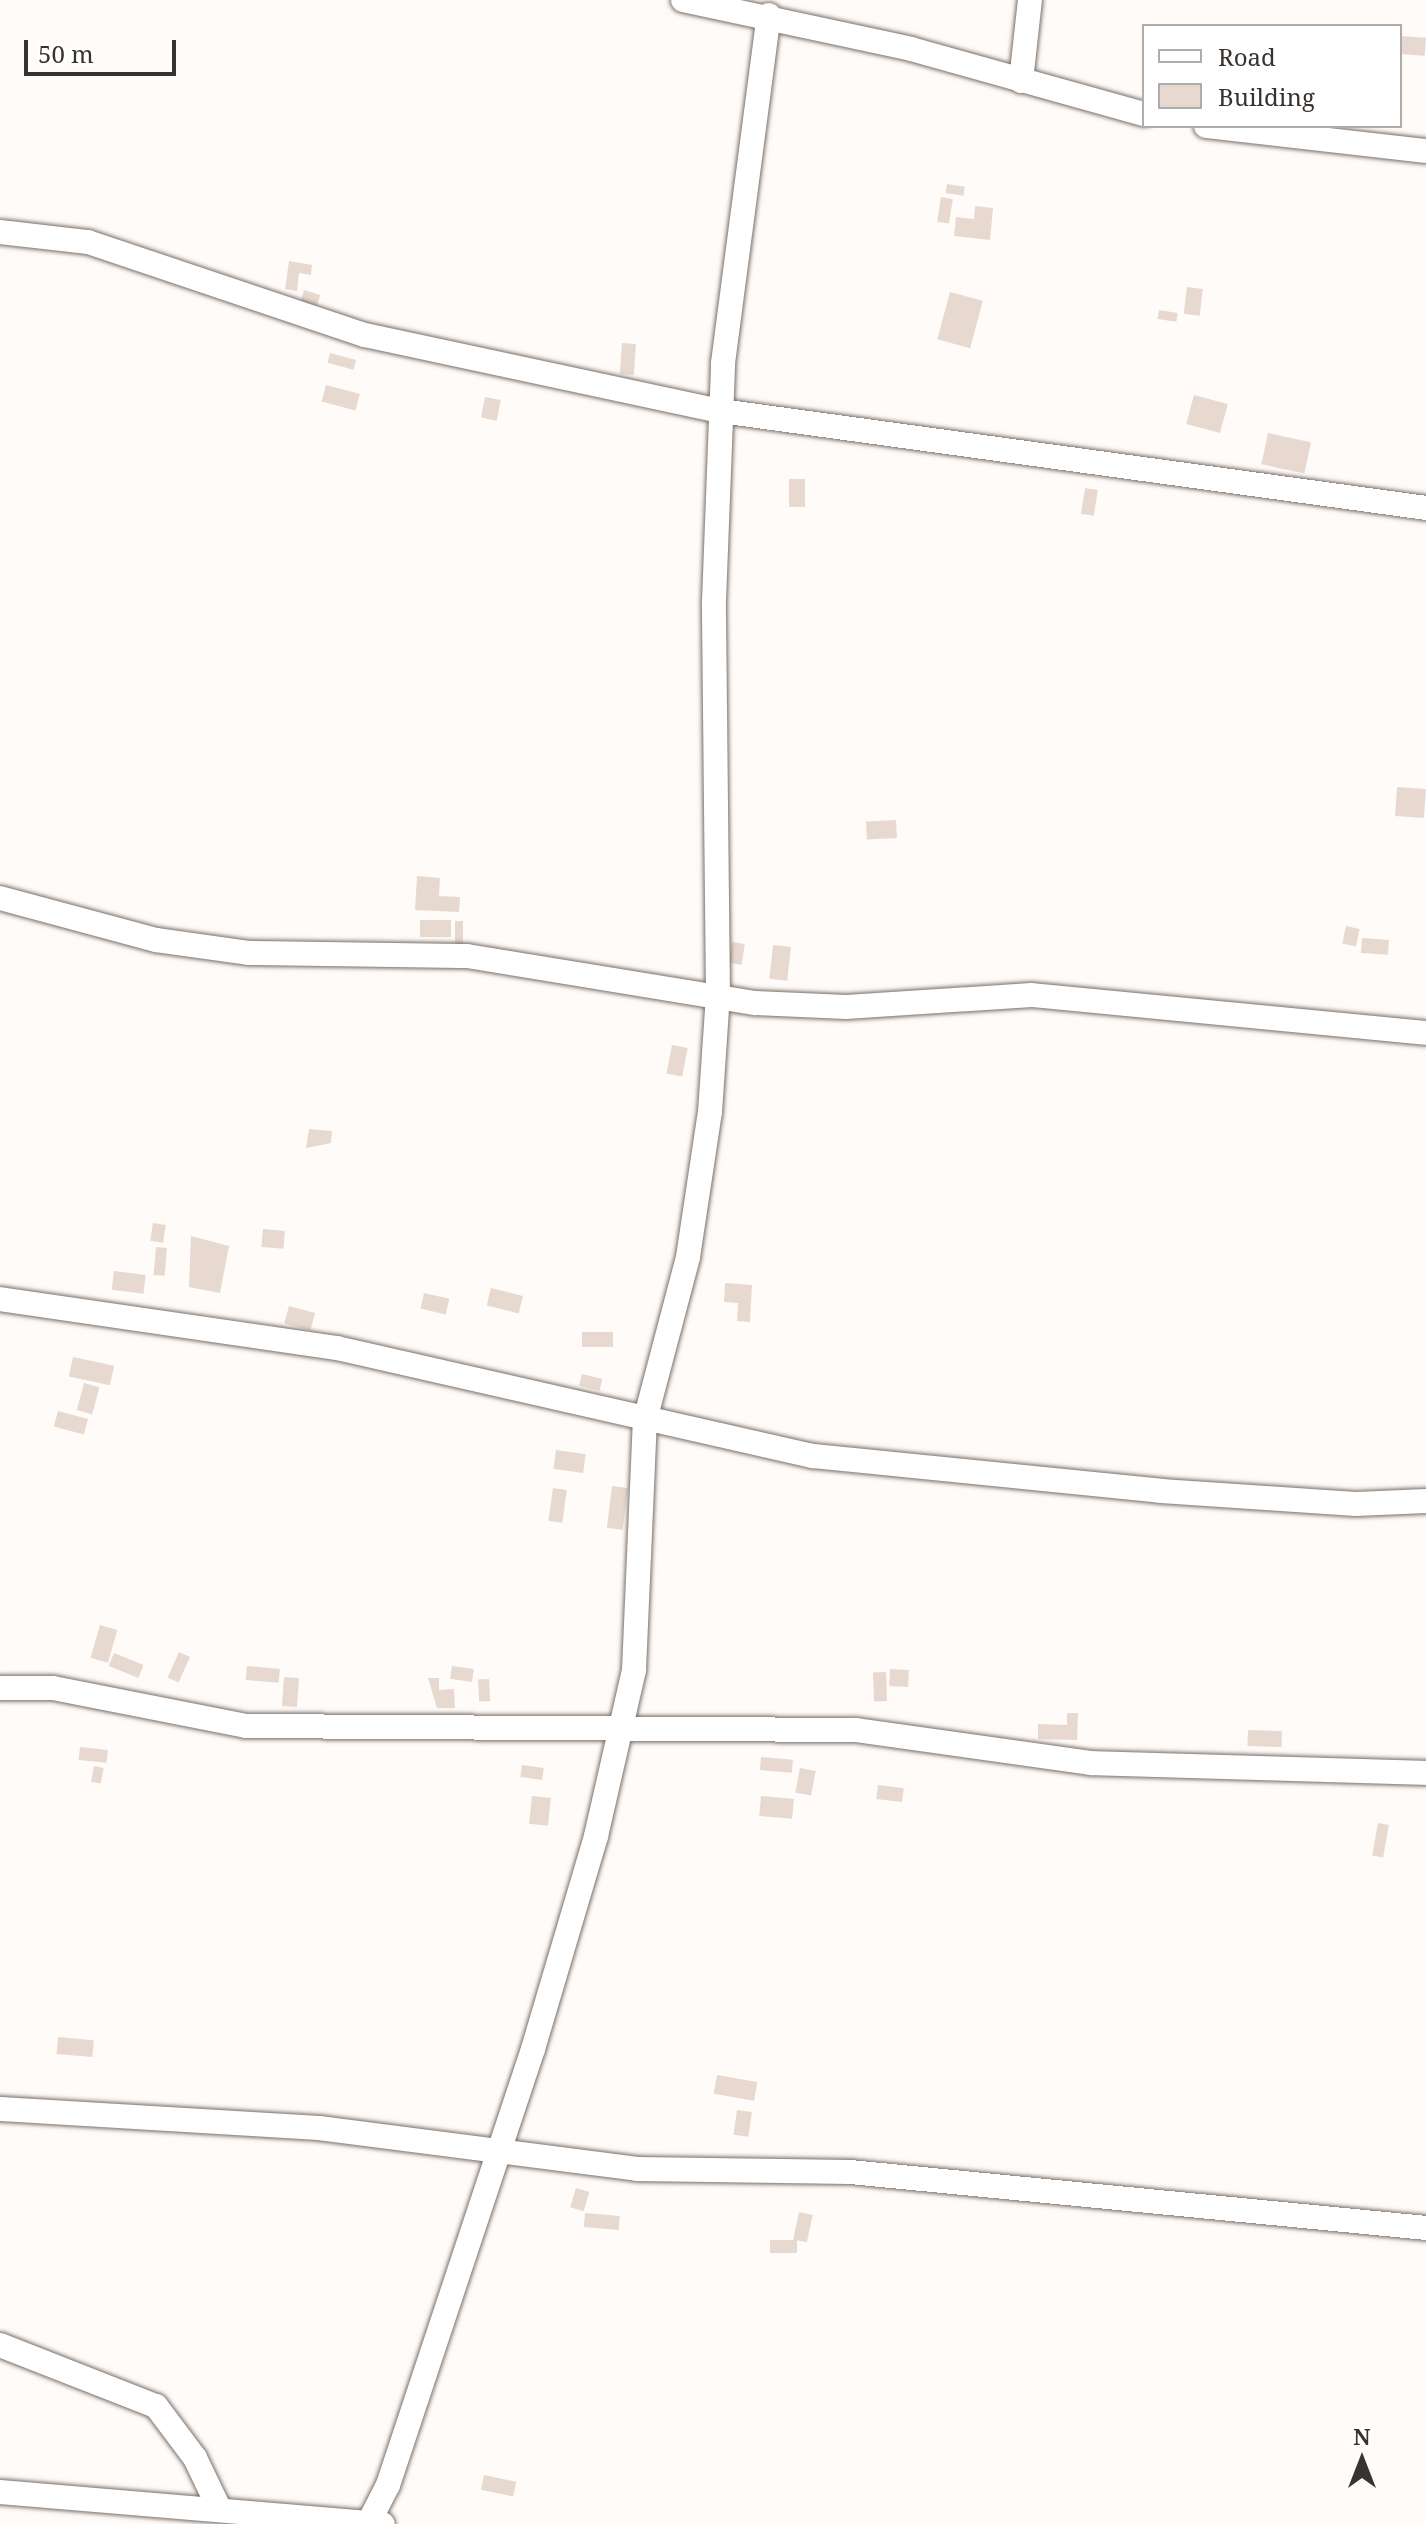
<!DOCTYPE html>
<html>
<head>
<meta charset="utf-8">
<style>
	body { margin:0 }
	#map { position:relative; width:1426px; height:2524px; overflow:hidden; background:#fefbf9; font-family:"Noto Serif",serif }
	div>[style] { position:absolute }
	.building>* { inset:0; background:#e7d9d0; transform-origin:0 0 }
	.roads { filter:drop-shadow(0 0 2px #7b6f66) drop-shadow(0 0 2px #7b6f66) }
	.street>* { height:24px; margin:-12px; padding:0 12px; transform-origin:12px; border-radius:12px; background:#fff }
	span { translate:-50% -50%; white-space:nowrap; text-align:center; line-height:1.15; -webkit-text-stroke:8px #fff; paint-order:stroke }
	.legend { position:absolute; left:1142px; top:24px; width:260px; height:104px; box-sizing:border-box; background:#fff; border:2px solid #afadac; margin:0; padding:10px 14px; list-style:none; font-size:24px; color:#38332f }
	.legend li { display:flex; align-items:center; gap:16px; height:40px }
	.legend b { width:40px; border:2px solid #afadac }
	.north { position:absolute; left:1322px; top:2420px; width:80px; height:80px; -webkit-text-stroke:6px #fff; paint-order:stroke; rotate:0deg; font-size:22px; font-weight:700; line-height:32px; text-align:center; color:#38332f }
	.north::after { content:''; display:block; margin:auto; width:28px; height:36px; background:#38332f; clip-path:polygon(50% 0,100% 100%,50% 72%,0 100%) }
	.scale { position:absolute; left:24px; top:40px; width:152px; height:36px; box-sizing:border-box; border:4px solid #38332f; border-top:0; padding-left:10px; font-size:24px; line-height:28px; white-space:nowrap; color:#38332f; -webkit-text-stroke:6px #fff; paint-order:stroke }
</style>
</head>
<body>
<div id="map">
	<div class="building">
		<div style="left:1400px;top:36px;width:26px;height:18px;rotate:4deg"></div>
		<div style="left:947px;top:184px;width:18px;height:9px;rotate:9deg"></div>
		<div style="left:941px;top:197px;width:12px;height:25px;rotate:9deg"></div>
		<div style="clip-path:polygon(975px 206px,993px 208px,990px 240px,954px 236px,956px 217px,974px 219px)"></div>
		<div style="clip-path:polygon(289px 261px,312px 265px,311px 275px,299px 273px,297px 291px,285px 289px)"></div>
		<div style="left:1187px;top:287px;width:16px;height:27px;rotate:7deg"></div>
		<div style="left:304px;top:290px;width:17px;height:14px;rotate:17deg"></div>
		<div style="left:950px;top:292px;width:34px;height:49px;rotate:15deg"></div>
		<div style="left:1159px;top:310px;width:19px;height:9px;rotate:9deg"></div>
		<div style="left:622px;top:343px;width:14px;height:31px;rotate:4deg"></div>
		<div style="left:330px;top:353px;width:27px;height:10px;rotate:15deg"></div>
		<div style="left:326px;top:385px;width:35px;height:17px;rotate:15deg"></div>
		<div style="left:1194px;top:395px;width:35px;height:30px;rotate:15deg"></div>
		<div style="left:485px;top:397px;width:16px;height:21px;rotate:11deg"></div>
		<div style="left:1268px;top:433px;width:44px;height:32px;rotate:12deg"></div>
		<div style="left:789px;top:479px;width:16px;height:28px"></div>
		<div style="left:1085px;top:488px;width:13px;height:26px;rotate:9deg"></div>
		<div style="left:1397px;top:787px;width:29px;height:29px;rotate:4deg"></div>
		<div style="left:896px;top:820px;width:18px;height:30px;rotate:87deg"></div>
		<div style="clip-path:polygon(417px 876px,440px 878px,439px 896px,460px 897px,459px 912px,415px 910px)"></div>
		<div style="left:420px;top:920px;width:31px;height:17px"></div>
		<div style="left:455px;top:921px;width:8px;height:29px"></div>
		<div style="left:1346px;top:926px;width:14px;height:18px;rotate:12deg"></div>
		<div style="left:1362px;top:938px;width:27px;height:15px;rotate:4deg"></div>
		<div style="left:732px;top:942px;width:13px;height:21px;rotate:9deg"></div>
		<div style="left:773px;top:945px;width:18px;height:34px;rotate:6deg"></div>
		<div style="left:672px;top:1045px;width:16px;height:29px;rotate:11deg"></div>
		<div style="clip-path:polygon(309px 1129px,332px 1131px,331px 1143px,306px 1148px)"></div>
		<div style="left:153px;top:1223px;width:13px;height:18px;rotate:9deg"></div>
		<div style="left:263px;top:1229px;width:22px;height:18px;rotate:5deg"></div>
		<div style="clip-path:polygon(191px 1236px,229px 1246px,220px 1293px,189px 1287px)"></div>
		<div style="left:156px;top:1247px;width:11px;height:28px;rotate:5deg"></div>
		<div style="left:114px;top:1271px;width:32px;height:19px;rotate:7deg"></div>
		<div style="clip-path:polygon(725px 1283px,752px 1285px,750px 1322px,737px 1321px,738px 1303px,724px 1302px)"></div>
		<div style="left:491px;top:1288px;width:33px;height:18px;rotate:14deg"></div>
		<div style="left:424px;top:1293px;width:26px;height:16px;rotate:13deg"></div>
		<div style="left:289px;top:1306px;width:27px;height:18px;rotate:15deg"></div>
		<div style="left:582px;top:1332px;width:31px;height:15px"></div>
		<div style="left:73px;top:1357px;width:42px;height:20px;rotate:12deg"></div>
		<div style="left:582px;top:1374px;width:21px;height:12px;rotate:14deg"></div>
		<div style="left:84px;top:1383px;width:16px;height:28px;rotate:15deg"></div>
		<div style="left:58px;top:1411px;width:31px;height:16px;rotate:15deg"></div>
		<div style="left:556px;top:1450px;width:30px;height:19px;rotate:8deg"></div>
		<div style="left:612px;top:1486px;width:16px;height:42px;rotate:7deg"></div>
		<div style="left:553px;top:1488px;width:14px;height:33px;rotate:8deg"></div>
		<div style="left:100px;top:1625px;width:18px;height:34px;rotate:16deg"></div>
		<div style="left:179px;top:1652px;width:12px;height:28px;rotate:24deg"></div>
		<div style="left:114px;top:1653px;width:32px;height:14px;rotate:22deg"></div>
		<div style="left:247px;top:1666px;width:33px;height:14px;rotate:5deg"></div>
		<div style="left:452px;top:1666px;width:22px;height:13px;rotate:8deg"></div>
		<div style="left:890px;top:1669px;width:19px;height:17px;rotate:3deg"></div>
		<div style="left:886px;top:1672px;width:29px;height:13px;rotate:88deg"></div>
		<div style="left:284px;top:1677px;width:15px;height:29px;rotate:4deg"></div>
		<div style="clip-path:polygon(428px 1678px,439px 1678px,439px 1690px,454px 1689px,455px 1708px,437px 1708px)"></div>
		<div style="left:489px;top:1679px;width:22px;height:11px;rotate:87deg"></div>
		<div style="clip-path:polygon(1067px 1713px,1078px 1713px,1077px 1740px,1038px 1739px,1038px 1724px,1067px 1725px)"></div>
		<div style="left:1248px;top:1730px;width:34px;height:16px;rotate:2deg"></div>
		<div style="left:80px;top:1747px;width:28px;height:13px;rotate:6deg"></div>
		<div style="left:761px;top:1757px;width:32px;height:13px;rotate:5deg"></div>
		<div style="left:522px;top:1765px;width:22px;height:12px;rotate:8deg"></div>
		<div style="left:94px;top:1766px;width:10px;height:16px;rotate:11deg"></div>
		<div style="left:800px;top:1768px;width:16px;height:25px;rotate:11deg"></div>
		<div style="left:878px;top:1785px;width:26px;height:14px;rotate:7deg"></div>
		<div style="left:532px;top:1796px;width:19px;height:28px;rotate:6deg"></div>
		<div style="left:761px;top:1796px;width:33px;height:20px;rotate:5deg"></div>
		<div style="left:1378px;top:1823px;width:11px;height:33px;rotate:10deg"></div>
		<div style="left:58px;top:2037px;width:36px;height:17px;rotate:5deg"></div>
		<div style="left:717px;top:2075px;width:41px;height:19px;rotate:10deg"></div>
		<div style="left:737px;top:2110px;width:15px;height:25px;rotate:8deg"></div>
		<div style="left:576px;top:2188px;width:14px;height:20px;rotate:17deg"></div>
		<div style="left:799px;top:2212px;width:14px;height:28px;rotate:12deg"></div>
		<div style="left:585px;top:2213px;width:35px;height:14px;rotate:5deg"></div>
		<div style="left:770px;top:2240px;width:27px;height:13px"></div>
		<div style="left:484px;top:2475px;width:33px;height:15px;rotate:12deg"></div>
	</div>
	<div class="roads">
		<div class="street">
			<div style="left:683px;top:0;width:233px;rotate:12.1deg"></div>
			<div style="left:911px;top:49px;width:242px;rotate:15.6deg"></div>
			<div style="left:1021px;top:81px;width:81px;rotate:-83.7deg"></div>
			<div style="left:1206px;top:126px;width:221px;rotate:6.5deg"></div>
			<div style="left:0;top:232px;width:89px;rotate:6.5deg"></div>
			<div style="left:88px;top:242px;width:292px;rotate:18.6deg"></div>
			<div style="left:365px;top:335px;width:364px;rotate:12.1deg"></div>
			<div style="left:721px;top:411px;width:712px;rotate:7.83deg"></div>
			<div style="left:0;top:898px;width:162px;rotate:15.1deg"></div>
			<div style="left:156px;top:940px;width:95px;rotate:7.9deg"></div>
			<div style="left:250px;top:953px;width:217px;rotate:0.8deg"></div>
			<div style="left:467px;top:956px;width:292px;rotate:9.3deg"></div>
			<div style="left:755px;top:1003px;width:91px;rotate:2.5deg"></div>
			<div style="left:846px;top:1007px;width:186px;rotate:-3.7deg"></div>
			<div style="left:1032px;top:995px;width:396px;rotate:5.5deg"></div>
			<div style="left:0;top:1299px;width:341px;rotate:8.3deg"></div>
			<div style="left:337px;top:1348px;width:488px;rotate:12.8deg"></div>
			<div style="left:813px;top:1456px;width:350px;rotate:5.7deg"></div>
			<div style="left:1161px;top:1491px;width:195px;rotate:3.8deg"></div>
			<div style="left:1356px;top:1504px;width:70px;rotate:-2.5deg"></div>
			<div style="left:0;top:1688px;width:53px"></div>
			<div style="left:53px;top:1688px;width:197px;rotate:11.1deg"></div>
			<div style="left:246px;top:1726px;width:610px;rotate:0.38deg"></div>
			<div style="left:856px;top:1730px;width:237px;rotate:8deg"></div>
			<div style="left:1091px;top:1763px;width:335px;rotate:1.7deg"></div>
			<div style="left:0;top:2109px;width:320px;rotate:3.4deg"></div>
			<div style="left:319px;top:2128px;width:321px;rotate:7.3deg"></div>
			<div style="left:637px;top:2169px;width:213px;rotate:0.8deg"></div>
			<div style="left:850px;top:2172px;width:579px;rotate:5.55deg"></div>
			<div style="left:0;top:2345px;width:168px;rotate:21.4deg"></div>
			<div style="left:156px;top:2406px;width:65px;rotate:53.1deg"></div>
			<div style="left:195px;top:2458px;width:53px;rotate:64.4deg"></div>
			<div style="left:0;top:2492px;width:384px;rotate:4.8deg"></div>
			<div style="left:368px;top:2524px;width:44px;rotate:-62.9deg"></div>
			<div style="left:388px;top:2485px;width:459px;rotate:-71.6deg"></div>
			<div style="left:533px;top:2049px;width:222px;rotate:-73.5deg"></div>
			<div style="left:596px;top:1836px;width:170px;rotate:-77.1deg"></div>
			<div style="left:634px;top:1670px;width:250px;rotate:-87.5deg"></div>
			<div style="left:645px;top:1420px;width:169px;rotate:-75.2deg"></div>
			<div style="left:688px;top:1257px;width:147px;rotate:-81.4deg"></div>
			<div style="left:710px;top:1112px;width:116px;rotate:-86.1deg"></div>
			<div style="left:718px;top:996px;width:395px;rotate:-90.6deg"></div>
			<div style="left:714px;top:601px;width:238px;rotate:-87.8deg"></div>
			<div style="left:723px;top:363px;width:351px;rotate:-82.5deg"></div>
		</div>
	</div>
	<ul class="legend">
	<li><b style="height:10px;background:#fff"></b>Road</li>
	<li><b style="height:22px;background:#e7d9d0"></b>Building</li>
	</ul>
	<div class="north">N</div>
	<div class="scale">50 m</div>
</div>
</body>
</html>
